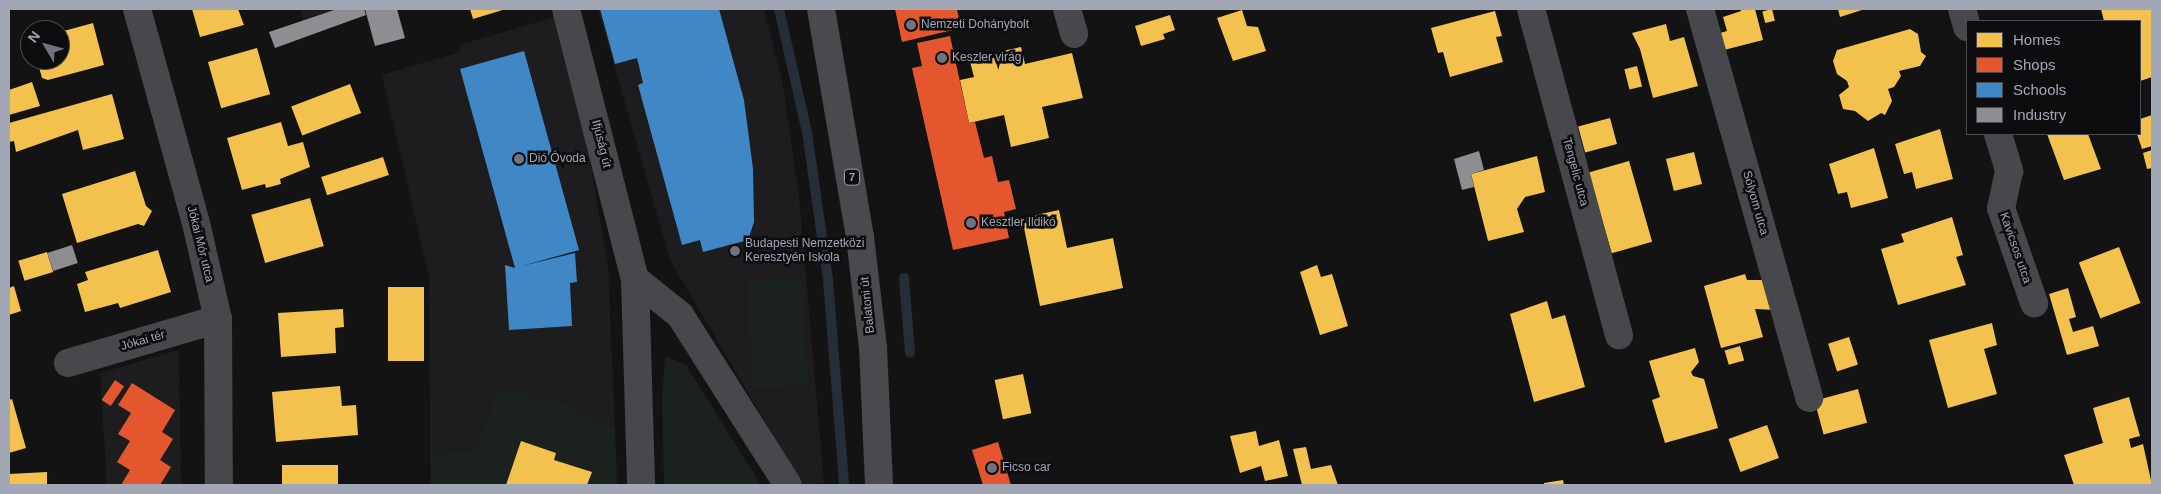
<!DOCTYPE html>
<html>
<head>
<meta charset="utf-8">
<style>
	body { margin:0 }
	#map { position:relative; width:2161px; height:494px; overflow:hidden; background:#131313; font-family:Helvetica,sans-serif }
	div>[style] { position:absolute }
	.built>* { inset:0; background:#1d1d1f }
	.green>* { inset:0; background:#1b221d; transform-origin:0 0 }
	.homes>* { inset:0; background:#f2c14e; transform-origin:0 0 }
	.shops>* { inset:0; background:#e4572e; transform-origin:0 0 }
	.schools>* { inset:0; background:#3f88c5 }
	.industry>* { inset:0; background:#8d8d92; transform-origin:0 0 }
	.stream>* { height:10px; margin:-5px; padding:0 5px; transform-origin:5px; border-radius:5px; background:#252d36 }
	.street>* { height:28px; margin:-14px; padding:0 14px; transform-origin:14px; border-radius:14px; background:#47484c }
	.primary>* { height:28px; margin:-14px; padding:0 14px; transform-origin:14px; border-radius:14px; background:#4a4a4e }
	.dots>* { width:14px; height:14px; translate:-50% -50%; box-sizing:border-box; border:2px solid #0d0d0f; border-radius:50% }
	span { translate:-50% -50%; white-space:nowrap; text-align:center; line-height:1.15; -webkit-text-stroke:5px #0d0d0f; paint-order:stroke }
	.shield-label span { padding:1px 4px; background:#0d0d0f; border:1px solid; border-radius:4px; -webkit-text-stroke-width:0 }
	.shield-label { font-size:11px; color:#a2a7b6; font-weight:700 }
	.poi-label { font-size:12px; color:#a2a7b6 }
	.left { translate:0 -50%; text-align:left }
	.street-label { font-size:12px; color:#a2a7b6 }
	.frame { position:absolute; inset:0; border:10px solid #a2a7b6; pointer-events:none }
	.legend { position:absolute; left:1966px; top:20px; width:175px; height:115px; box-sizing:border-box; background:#0d0d0f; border:1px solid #494b52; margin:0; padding:6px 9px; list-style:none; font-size:15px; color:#a2a7b6 }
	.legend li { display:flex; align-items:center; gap:10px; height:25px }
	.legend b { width:25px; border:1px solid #494b52 }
	.north { position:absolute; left:20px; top:20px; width:50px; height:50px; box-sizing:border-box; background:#0d0d0f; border:1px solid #494b52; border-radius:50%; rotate:307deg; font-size:14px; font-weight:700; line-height:20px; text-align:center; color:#a2a7b6 }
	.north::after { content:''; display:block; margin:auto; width:18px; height:22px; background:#70737d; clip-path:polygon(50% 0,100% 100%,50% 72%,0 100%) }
</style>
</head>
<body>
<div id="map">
	<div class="built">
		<div style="clip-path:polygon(300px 9px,337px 9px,303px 20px)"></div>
		<div style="clip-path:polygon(598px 9px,764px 9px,783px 85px,799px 197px,824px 483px,802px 485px,670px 260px)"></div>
		<div style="clip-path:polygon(554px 17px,585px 133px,608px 265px,615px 428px,569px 404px,513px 390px,495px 393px,477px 449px,430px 454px,429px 277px,382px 75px,460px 52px,460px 45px)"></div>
		<div style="clip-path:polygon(179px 350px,181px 485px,107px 485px,100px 373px)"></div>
	</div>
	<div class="green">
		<div style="left:802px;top:279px;width:107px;height:55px;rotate:87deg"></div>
		<div style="clip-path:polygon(665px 356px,686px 365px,761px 485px,664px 485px,662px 399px)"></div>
		<div style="clip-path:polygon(514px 390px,569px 404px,615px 428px,617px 485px,431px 485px,430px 454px,477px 449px,495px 393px)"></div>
	</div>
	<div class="homes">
		<div style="clip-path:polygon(192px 9px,238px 9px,244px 25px,200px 37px)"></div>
		<div style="clip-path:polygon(470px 9px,506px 9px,473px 19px)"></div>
		<div style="clip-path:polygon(1741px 9px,1755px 9px,1763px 40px,1724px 50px,1720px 33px,1727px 31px,1723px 17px,1741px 11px)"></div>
		<div style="left:1772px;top:9px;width:12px;height:10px;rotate:76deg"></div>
		<div style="clip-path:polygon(1838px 9px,1865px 9px,1840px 17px)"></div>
		<div style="clip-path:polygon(2101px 9px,2152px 9px,2152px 77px,2140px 81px,2140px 21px,2104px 21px)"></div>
		<div style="clip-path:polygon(1242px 10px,1247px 26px,1258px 27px,1266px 51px,1233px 61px,1217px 18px)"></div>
		<div style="clip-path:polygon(1495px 11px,1502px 36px,1496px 37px,1503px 62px,1450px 77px,1443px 52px,1438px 53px,1431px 28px)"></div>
		<div style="clip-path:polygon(1170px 15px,1175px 30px,1163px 34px,1165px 39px,1141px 46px,1135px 26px)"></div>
		<div style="clip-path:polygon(93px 23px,104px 65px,48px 80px,42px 78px,37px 60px,60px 60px,60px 32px)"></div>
		<div style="clip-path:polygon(1666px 24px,1670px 41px,1684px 37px,1698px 86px,1653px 98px,1640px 49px,1632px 33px)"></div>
		<div style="clip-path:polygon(1910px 29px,1918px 34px,1921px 52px,1926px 56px,1920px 66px,1899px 71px,1901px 76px,1894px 87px,1888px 89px,1892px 101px,1885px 115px,1881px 113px,1868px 121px,1855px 111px,1843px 109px,1839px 95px,1849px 87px,1847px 81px,1837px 74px,1833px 61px,1837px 50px)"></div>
		<div style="clip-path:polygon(1021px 47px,1025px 64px,1072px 53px,1083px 98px,1042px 107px,1049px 138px,1011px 147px,1004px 115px,969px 123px,960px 80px,974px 77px,969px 58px)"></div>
		<div style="left:257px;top:48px;width:48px;height:51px;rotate:74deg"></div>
		<div style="left:1637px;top:66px;width:21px;height:13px;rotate:76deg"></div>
		<div style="clip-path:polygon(32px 82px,40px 106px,9px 115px,9px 90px)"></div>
		<div style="left:350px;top:84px;width:31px;height:63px;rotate:69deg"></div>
		<div style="clip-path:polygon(112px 94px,124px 139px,83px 150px,78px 130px,16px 152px,14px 141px,9px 142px,9px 123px)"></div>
		<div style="clip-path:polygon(2152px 115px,2152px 146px,2142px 149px,2137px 134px,2140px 134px,2140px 119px)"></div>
		<div style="left:1610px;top:118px;width:27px;height:33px;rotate:75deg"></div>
		<div style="clip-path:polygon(281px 122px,288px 146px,303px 142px,310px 167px,280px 179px,281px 184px,266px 188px,265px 184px,242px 190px,227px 138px)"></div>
		<div style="clip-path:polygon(1940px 129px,1953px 179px,1916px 189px,1912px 172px,1904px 174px,1895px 144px)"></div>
		<div style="clip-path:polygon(2047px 134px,2088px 134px,2101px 169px,2064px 180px)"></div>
		<div style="clip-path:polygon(1874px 148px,1888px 198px,1851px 208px,1847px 192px,1838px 194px,1829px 164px)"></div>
		<div style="clip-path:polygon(2152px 150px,2152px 168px,2147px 169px,2143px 153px)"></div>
		<div style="left:1694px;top:152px;width:33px;height:29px;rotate:76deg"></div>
		<div style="clip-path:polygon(1537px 156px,1545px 192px,1525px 197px,1517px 209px,1524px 232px,1488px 241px,1471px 174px)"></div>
		<div style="left:383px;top:157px;width:19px;height:65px;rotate:72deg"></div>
		<div style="left:1629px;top:161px;width:84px;height:42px;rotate:74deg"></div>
		<div style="clip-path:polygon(135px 171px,146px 206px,152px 211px,144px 226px,138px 224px,77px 243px,62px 194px)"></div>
		<div style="left:310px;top:198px;width:50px;height:61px;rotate:74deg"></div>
		<div style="clip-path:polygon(1059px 210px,1067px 248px,1113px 238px,1123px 288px,1040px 306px,1022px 218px)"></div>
		<div style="clip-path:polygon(1952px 217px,1963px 255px,1956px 257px,1966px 285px,1898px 305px,1881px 249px,1904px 242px,1901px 234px)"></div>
		<div style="left:2119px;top:247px;width:60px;height:43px;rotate:69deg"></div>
		<div style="clip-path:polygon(158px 250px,171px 292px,120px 308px,118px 303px,85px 312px,77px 284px,88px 280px,85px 272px)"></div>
		<div style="left:47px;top:252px;width:21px;height:30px;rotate:73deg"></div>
		<div style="clip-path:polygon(1317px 265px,1321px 277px,1332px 274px,1348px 326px,1320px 335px,1300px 272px)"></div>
		<div style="clip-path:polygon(1745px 274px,1747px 280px,1764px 280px,1776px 310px,1755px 309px,1763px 337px,1721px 348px,1704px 286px)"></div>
		<div style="clip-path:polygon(14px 286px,21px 311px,9px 315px,9px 288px)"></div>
		<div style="left:388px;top:287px;width:36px;height:74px"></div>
		<div style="clip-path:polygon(2068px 288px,2076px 317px,2069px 319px,2073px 332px,2093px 326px,2099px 346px,2067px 355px,2049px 294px)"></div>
		<div style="clip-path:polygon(1547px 301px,1552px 319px,1565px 315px,1585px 387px,1534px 402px,1510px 314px)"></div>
		<div style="clip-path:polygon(343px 309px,344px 327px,335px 328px,336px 353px,281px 357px,278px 313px)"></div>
		<div style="clip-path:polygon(1992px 323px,1997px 345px,1984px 349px,1997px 394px,1948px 408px,1929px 340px)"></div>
		<div style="left:1849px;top:337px;width:29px;height:22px;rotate:72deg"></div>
		<div style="left:1740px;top:346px;width:15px;height:16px;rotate:74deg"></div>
		<div style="clip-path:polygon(1695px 348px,1699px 362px,1691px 372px,1693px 376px,1704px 379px,1718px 428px,1665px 443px,1652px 400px,1660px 397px,1649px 361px)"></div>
		<div style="left:1023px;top:374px;width:40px;height:29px;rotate:78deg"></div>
		<div style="clip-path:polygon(340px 386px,342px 406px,356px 405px,358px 435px,276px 442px,272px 392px)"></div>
		<div style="left:1858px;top:389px;width:35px;height:45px;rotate:75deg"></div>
		<div style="clip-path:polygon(2129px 397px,2140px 436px,2129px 439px,2131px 448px,2143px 444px,2152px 485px,2074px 485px,2064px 455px,2103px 443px,2093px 408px)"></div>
		<div style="clip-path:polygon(12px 399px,26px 448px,9px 453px,9px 400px)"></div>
		<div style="left:1767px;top:425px;width:35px;height:41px;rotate:70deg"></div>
		<div style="clip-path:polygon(1256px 431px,1259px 446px,1279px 440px,1288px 476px,1265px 481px,1261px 466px,1240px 473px,1230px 436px)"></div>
		<div style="clip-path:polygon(521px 441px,556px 453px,554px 460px,592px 472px,587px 485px,506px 485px)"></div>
		<div style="clip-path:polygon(1306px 447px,1311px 469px,1331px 465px,1338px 485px,1302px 485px,1293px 449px)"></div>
		<div style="left:338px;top:465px;width:20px;height:56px;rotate:90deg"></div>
		<div style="clip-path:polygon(47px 472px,47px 485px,9px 485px,9px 474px)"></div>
		<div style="clip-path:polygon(1563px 480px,1564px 485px,1544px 485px,1544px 483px)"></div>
	</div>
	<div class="shops">
		<div style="clip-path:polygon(895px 9px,957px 9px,961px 28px,902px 42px)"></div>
		<div style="clip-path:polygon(950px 36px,969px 123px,975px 122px,984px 158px,992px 156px,998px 182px,1009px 180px,1016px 209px,1004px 212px,1009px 238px,953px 250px,912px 68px,922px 66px,917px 43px)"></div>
		<div style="left:115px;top:380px;width:11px;height:24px;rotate:34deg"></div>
		<div style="clip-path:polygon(132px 383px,175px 410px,162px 432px,173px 439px,160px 460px,171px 467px,160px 485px,121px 485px,130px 470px,117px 462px,130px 441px,118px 434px,131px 413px,118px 405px)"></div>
		<div style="clip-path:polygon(998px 442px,1011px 485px,983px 485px,972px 450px)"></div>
	</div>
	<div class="schools">
		<div style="clip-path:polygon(600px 9px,719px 9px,744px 100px,753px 169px,754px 222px,748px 240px,703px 252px,700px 240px,682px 245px,638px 85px,643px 83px,637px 58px,615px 64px)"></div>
		<div style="clip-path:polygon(524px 51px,579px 250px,522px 266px,575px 253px,577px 282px,570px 283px,572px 326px,509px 330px,505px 265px,515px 268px,460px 69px)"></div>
	</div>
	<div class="industry">
		<div style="clip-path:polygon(337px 9px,364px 9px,366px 15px,275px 48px,269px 32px)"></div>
		<div style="clip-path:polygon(365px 9px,397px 9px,405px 38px,375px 46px)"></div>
		<div style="clip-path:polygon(1479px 151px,1484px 170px,1471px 174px,1474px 187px,1462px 190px,1454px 159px)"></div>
		<div style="left:72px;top:245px;width:19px;height:26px;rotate:72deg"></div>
	</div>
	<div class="stream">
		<div style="left:779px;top:9px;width:126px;rotate:77.2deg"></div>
		<div style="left:807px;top:132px;width:149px;rotate:81.9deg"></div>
		<div style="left:828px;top:280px;width:206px;rotate:85.5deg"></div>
		<div style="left:904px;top:278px;width:75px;rotate:85.4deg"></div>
	</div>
	<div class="street">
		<div style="left:137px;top:9px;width:222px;rotate:74.6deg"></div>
		<div style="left:196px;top:223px;width:98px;rotate:77.1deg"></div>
		<div style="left:218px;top:319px;width:166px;rotate:89.7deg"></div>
		<div style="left:566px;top:9px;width:279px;rotate:75.7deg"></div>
		<div style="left:635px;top:279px;width:206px;rotate:88.3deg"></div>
		<div style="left:1067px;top:9px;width:26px;rotate:74deg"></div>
		<div style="left:1531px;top:9px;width:338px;rotate:74.9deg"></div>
		<div style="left:1700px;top:9px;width:404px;rotate:74.3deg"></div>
		<div style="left:1962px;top:9px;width:19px;rotate:74deg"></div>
		<div style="left:1998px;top:134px;width:39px;rotate:73deg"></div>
		<div style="left:2009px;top:171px;width:38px;rotate:102deg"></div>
		<div style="left:2001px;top:208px;width:101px;rotate:70.8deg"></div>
		<div style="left:635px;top:279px;width:58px;rotate:38.7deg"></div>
		<div style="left:680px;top:315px;width:201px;rotate:57.6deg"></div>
		<div style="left:68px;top:363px;width:156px;rotate:-16.3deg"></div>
	</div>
	<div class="primary">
		<div style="left:821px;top:9px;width:231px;rotate:80.3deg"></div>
		<div style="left:860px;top:237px;width:111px;rotate:83.3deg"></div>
		<div style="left:873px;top:347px;width:138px;rotate:87.5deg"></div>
	</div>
	<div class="dots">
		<div style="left:911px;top:25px;background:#70737d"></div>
		<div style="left:942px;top:58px;background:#70737d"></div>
		<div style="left:519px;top:159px;background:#70737d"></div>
		<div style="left:971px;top:223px;background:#70737d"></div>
		<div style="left:735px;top:251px;background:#70737d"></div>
		<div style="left:992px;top:468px;background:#70737d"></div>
	</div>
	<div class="shield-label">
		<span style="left:852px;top:177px">7</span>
	</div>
	<div class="poi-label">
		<span class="left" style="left:921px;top:25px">Nemzeti Dohánybolt</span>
		<span class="left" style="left:952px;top:58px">Keszler virág</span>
		<span class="left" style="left:529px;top:159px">Dió Óvoda</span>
		<span class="left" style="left:981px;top:223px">Kesztler Ildikó</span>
		<span class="left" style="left:745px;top:251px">Budapesti Nemzetközi<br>Keresztyén Iskola</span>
		<span class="left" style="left:1002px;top:468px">Ficso car</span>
	</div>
	<div class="street-label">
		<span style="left:601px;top:144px;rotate:76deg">Ifjúság út</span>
		<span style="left:1575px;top:172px;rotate:75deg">Tengelic utca</span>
		<span style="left:1755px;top:203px;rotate:74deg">Sólyom utca</span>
		<span style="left:200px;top:244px;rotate:76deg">Jókai Mór utca</span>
		<span style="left:2015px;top:248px;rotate:71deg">Kavicsos utca</span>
		<span style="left:868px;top:305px;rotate:-96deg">Balatoni út</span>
		<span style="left:143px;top:341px;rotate:-16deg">Jókai tér</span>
	</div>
	<div class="frame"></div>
	<ul class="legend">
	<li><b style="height:14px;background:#f2c14e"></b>Homes</li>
	<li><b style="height:14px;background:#e4572e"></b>Shops</li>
	<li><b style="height:14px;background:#3f88c5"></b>Schools</li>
	<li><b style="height:14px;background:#8d8d92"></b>Industry</li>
	</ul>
	<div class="north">N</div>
</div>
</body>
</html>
